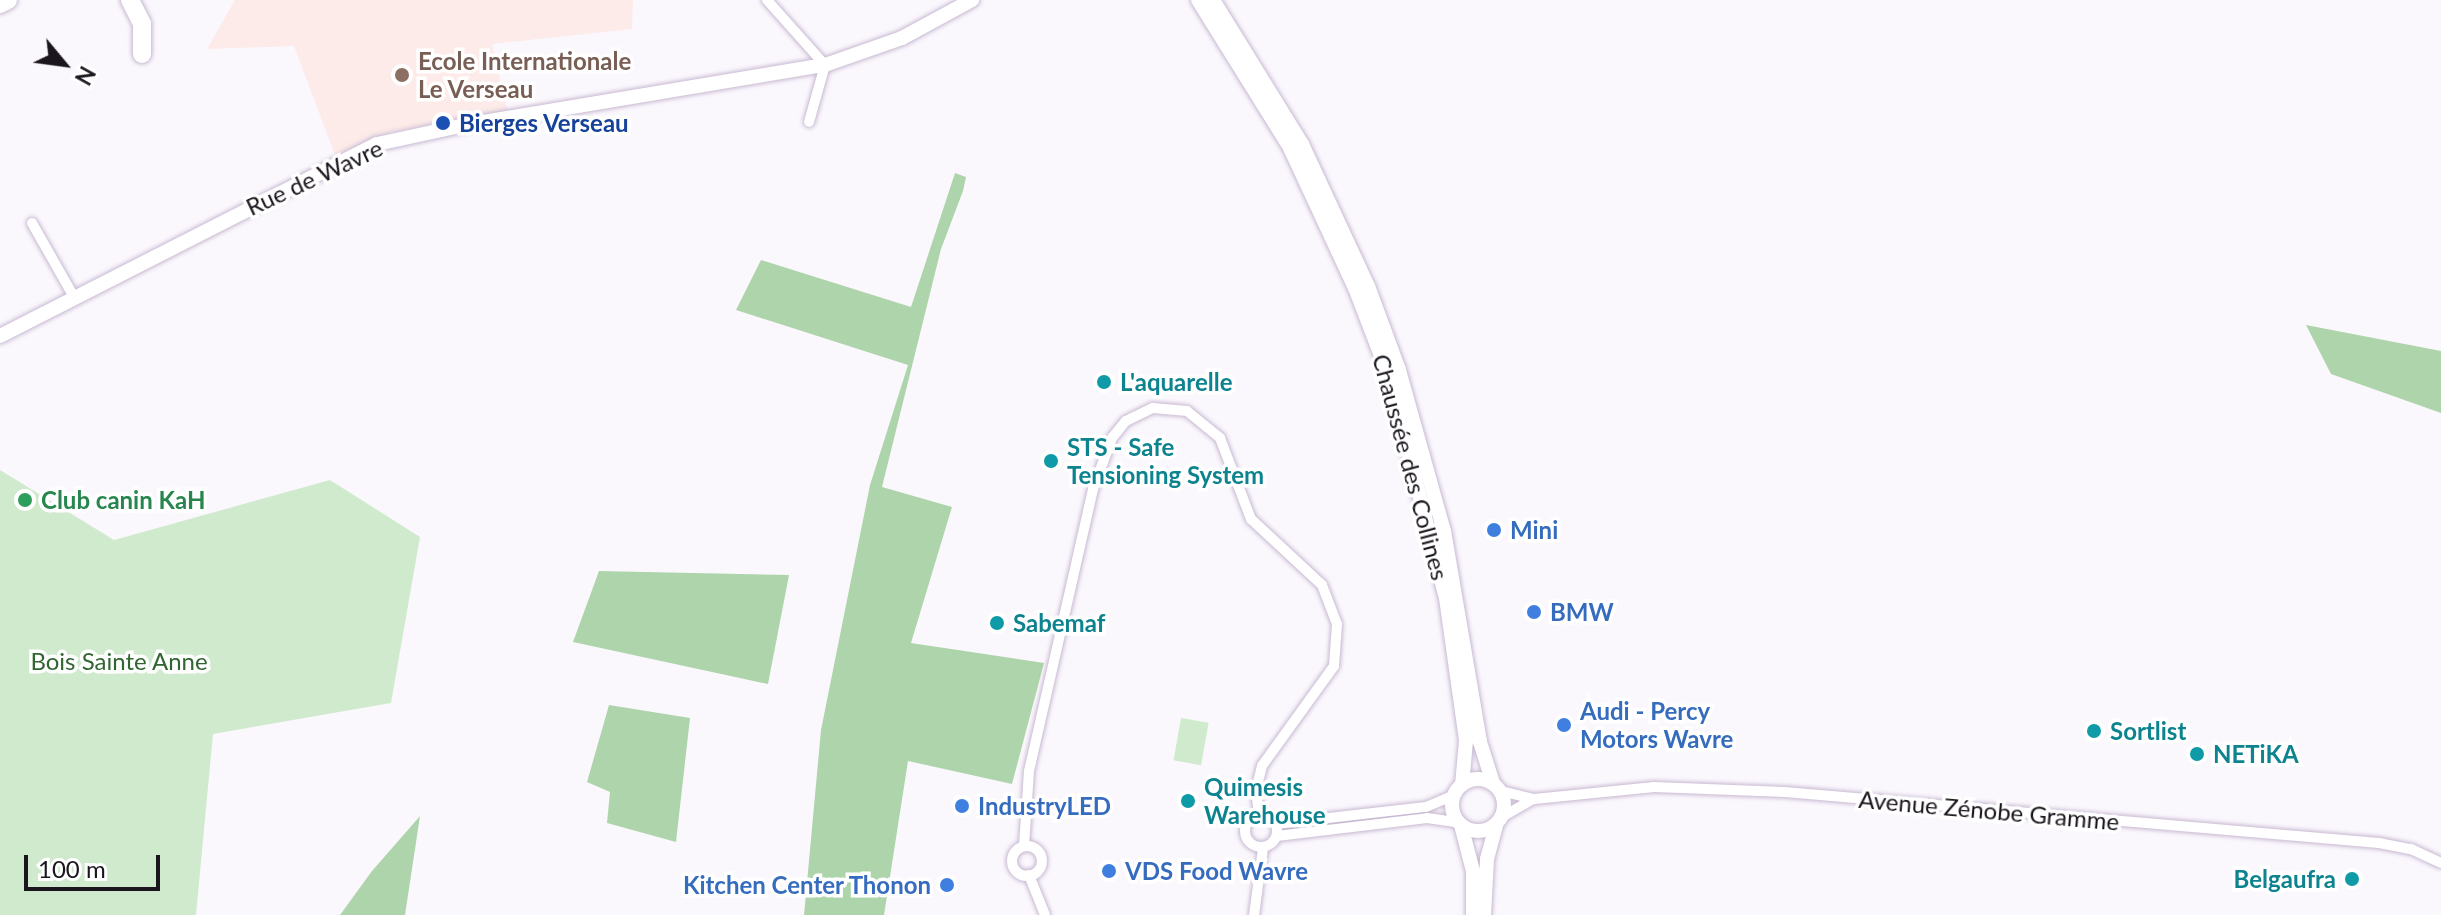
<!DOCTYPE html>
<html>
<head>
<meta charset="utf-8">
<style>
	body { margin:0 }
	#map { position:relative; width:2441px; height:915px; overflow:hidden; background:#fbf8fd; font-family:Lato,sans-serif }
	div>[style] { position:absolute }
	.education>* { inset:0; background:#fcebe9 }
	.green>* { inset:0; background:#d0eace; transform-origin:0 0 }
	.forest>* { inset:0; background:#aed4ab }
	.roads { filter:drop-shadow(0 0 2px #c8b9d2) drop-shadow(0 0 2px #c8b9d2) }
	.street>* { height:10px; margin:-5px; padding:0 5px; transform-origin:5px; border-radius:5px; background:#fff }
	.street>.ring { margin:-5px; padding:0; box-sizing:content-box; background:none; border:10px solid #fff; border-radius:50% }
	.secondary>* { height:14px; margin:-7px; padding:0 7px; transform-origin:7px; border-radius:7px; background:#fff }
	.secondary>.ring { margin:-7px; padding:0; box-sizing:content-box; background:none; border:14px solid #fff; border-radius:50% }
	.highway>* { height:18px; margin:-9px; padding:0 9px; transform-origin:9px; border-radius:9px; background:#fff }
	.dots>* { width:22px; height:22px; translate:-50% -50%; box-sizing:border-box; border:4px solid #fff; border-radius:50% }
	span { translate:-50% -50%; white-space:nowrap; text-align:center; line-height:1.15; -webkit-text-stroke:7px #fff; paint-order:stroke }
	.education-label { font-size:24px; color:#785e54; font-weight:700 }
	.left { translate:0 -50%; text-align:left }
	.transit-label { font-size:24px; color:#164399; font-weight:700 }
	.street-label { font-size:24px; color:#1b161e }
	.culture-label { font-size:24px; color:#0d838f; font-weight:700 }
	.right { translate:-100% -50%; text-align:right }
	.leisure-label { font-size:24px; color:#27864d; font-weight:700 }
	.shop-label { font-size:24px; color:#366cbe; font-weight:700 }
	.park-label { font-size:24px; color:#326631 }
	.north { position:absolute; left:24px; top:24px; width:80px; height:80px; -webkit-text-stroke:6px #fff; paint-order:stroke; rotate:119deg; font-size:22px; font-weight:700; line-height:32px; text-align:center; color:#1b161e }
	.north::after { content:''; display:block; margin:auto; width:28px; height:36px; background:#1b161e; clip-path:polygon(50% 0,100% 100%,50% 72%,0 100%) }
	.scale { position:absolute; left:24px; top:855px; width:136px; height:36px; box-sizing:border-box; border:4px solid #1b161e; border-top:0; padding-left:10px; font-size:24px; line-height:28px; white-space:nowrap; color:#1b161e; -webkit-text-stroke:6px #fff; paint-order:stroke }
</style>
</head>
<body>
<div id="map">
	<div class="education">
		<div style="clip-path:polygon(235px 0,633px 0,632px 29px,492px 44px,507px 110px,390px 132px,335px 155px,294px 46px,207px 49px)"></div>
	</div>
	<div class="green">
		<div style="clip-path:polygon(0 470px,114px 540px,330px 480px,420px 537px,391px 703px,213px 734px,196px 915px,0 915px)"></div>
		<div style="left:1181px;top:718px;width:28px;height:43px;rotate:10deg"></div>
	</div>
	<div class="forest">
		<div style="clip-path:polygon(955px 173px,966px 177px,963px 191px,941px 249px,882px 487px,952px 507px,911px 643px,1044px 663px,1012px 784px,908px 761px,884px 915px,804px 915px,821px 730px,870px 485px,908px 365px,736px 310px,761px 260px,911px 307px)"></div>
		<div style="clip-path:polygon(2306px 325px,2441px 351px,2441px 413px,2331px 374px)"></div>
		<div style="clip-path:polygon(599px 571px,789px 575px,768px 684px,573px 642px)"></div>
		<div style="clip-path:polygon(609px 705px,690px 718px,676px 842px,607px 823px,610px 792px,587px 782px)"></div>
		<div style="clip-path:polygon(420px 816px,405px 915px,340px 915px,372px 871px)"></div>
	</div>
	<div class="roads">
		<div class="street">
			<div style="left:767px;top:0;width:87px;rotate:48.3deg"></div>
			<div style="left:825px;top:65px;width:59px;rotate:105.7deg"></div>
			<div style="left:32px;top:223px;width:85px;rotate:60.4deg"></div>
			<div style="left:1501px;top:791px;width:34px;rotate:14deg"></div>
			<div style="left:1534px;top:799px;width:121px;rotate:-5.7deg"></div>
			<div style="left:1654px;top:787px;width:131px;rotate:2.2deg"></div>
			<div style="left:1785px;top:792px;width:596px;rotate:4.91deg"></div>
			<div style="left:2379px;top:843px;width:33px;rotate:11deg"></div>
			<div style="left:2411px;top:849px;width:33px;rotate:25deg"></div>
			<div class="ring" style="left:1245px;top:815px;width:22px;height:22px"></div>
			<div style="left:1502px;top:817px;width:34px;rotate:-30deg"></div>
			<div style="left:1276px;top:824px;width:151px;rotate:-6.5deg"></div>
			<div style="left:1426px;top:807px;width:30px;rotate:-23deg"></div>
			<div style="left:1277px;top:836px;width:151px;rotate:-6.8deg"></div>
			<div style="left:1427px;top:818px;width:30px;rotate:8deg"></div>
			<div style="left:1024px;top:846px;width:75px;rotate:-86.2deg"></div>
			<div style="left:1029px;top:771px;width:289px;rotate:-77.2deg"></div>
			<div style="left:1093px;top:489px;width:54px;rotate:-69.6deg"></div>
			<div style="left:1112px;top:438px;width:22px;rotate:-51deg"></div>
			<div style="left:1126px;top:421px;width:30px;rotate:-26deg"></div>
			<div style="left:1153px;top:408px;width:34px;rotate:5deg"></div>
			<div style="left:1187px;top:411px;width:43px;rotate:39.3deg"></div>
			<div style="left:1220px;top:438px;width:87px;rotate:69.1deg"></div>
			<div style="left:1251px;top:519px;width:97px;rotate:42.9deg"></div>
			<div style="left:1322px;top:585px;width:42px;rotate:69deg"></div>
			<div style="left:1337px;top:624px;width:42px;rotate:94.1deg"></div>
			<div style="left:1334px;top:666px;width:123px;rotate:125.8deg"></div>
			<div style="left:1262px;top:766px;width:25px;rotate:104deg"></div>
			<div style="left:1256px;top:790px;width:25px;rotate:83deg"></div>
			<div class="ring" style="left:1012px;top:846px;width:20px;height:20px"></div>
			<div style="left:1029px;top:875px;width:43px;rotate:68.2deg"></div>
			<div style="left:1254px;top:915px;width:68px;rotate:-82.3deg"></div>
		</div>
		<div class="secondary">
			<div style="left:1198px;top:0;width:174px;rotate:58.1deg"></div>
			<div style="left:1290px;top:148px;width:154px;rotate:65.1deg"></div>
			<div style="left:1355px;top:288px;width:92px;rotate:69deg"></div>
			<div style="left:1388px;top:374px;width:231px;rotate:75.5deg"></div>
			<div style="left:1446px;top:598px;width:144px;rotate:82deg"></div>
			<div style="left:1466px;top:741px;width:44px;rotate:95.2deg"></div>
			<div style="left:1213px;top:0;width:169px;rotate:58.3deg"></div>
			<div style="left:1302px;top:144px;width:157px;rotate:65.1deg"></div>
			<div style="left:1368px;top:286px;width:90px;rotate:69.7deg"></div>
			<div style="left:1399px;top:370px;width:167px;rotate:74.4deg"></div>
			<div style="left:1444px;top:531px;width:214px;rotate:80.3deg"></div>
			<div style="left:1480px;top:742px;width:43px;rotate:72.4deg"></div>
			<div style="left:0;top:336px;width:423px;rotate:-27deg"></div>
			<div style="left:377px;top:144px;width:90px;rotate:-12.2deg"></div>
			<div style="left:465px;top:125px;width:365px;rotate:-9.5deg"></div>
			<div style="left:825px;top:65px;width:82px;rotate:-19.3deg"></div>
			<div style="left:902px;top:38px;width:80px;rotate:-28.5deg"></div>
			<div class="ring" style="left:1452px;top:779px;width:38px;height:38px"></div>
			<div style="left:1461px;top:825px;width:48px;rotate:75.4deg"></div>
			<div style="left:1473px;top:871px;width:44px;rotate:90deg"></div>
			<div style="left:1484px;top:915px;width:56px;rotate:-86.9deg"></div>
			<div style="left:1487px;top:859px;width:35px;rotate:-75deg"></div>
		</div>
		<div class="highway">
			<div style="left:130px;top:0;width:27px;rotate:63deg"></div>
			<div style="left:142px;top:24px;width:30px;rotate:90deg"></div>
			<div style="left:0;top:4px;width:9px;rotate:-27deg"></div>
		</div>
	</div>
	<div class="dots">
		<div style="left:402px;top:75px;background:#8d6e63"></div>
		<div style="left:443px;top:123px;background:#1a4fb4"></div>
		<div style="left:1104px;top:382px;background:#0f9aa8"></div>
		<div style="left:1051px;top:461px;background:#0f9aa8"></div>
		<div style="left:25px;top:500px;background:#2e9e5b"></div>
		<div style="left:1494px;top:530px;background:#3f7fe0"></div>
		<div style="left:1534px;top:612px;background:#3f7fe0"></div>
		<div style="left:997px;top:623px;background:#0f9aa8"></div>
		<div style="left:1564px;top:725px;background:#3f7fe0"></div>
		<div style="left:2094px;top:731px;background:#0f9aa8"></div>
		<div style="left:2197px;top:754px;background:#0f9aa8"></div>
		<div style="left:1188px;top:801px;background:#0f9aa8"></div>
		<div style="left:962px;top:806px;background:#3f7fe0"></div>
		<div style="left:1109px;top:871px;background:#3f7fe0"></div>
		<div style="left:2352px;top:879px;background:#0f9aa8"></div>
		<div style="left:947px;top:885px;background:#3f7fe0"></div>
	</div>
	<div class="education-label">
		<span class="left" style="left:418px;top:75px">Ecole Internationale<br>Le Verseau</span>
	</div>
	<div class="transit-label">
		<span class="left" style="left:459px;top:123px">Bierges Verseau</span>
	</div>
	<div class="street-label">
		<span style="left:314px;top:177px;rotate:-25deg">Rue de Wavre</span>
		<span style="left:1411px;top:467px;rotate:75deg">Chaussée des Collines</span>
		<span style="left:1989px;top:810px;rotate:5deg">Avenue Zénobe Gramme</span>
	</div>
	<div class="culture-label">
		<span class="left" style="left:1120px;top:382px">L'aquarelle</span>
		<span class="left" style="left:1067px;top:461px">STS - Safe<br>Tensioning System</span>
		<span class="left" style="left:1013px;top:623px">Sabemaf</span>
		<span class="left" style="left:2110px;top:731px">Sortlist</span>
		<span class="left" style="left:2213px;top:754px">NETiKA</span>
		<span class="left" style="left:1204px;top:801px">Quimesis<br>Warehouse</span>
		<span class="right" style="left:2336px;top:879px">Belgaufra</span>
	</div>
	<div class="leisure-label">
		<span class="left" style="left:41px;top:500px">Club canin KaH</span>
	</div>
	<div class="shop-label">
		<span class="left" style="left:1510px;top:530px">Mini</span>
		<span class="left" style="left:1550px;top:612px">BMW</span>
		<span class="left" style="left:1580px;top:725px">Audi - Percy<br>Motors Wavre</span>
		<span class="left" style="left:978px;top:806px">IndustryLED</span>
		<span class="left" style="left:1125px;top:871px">VDS Food Wavre</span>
		<span class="right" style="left:931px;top:885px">Kitchen Center Thonon</span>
	</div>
	<div class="park-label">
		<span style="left:119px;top:661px">Bois Sainte Anne</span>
	</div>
	<div class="north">N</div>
	<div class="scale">100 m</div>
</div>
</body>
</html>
